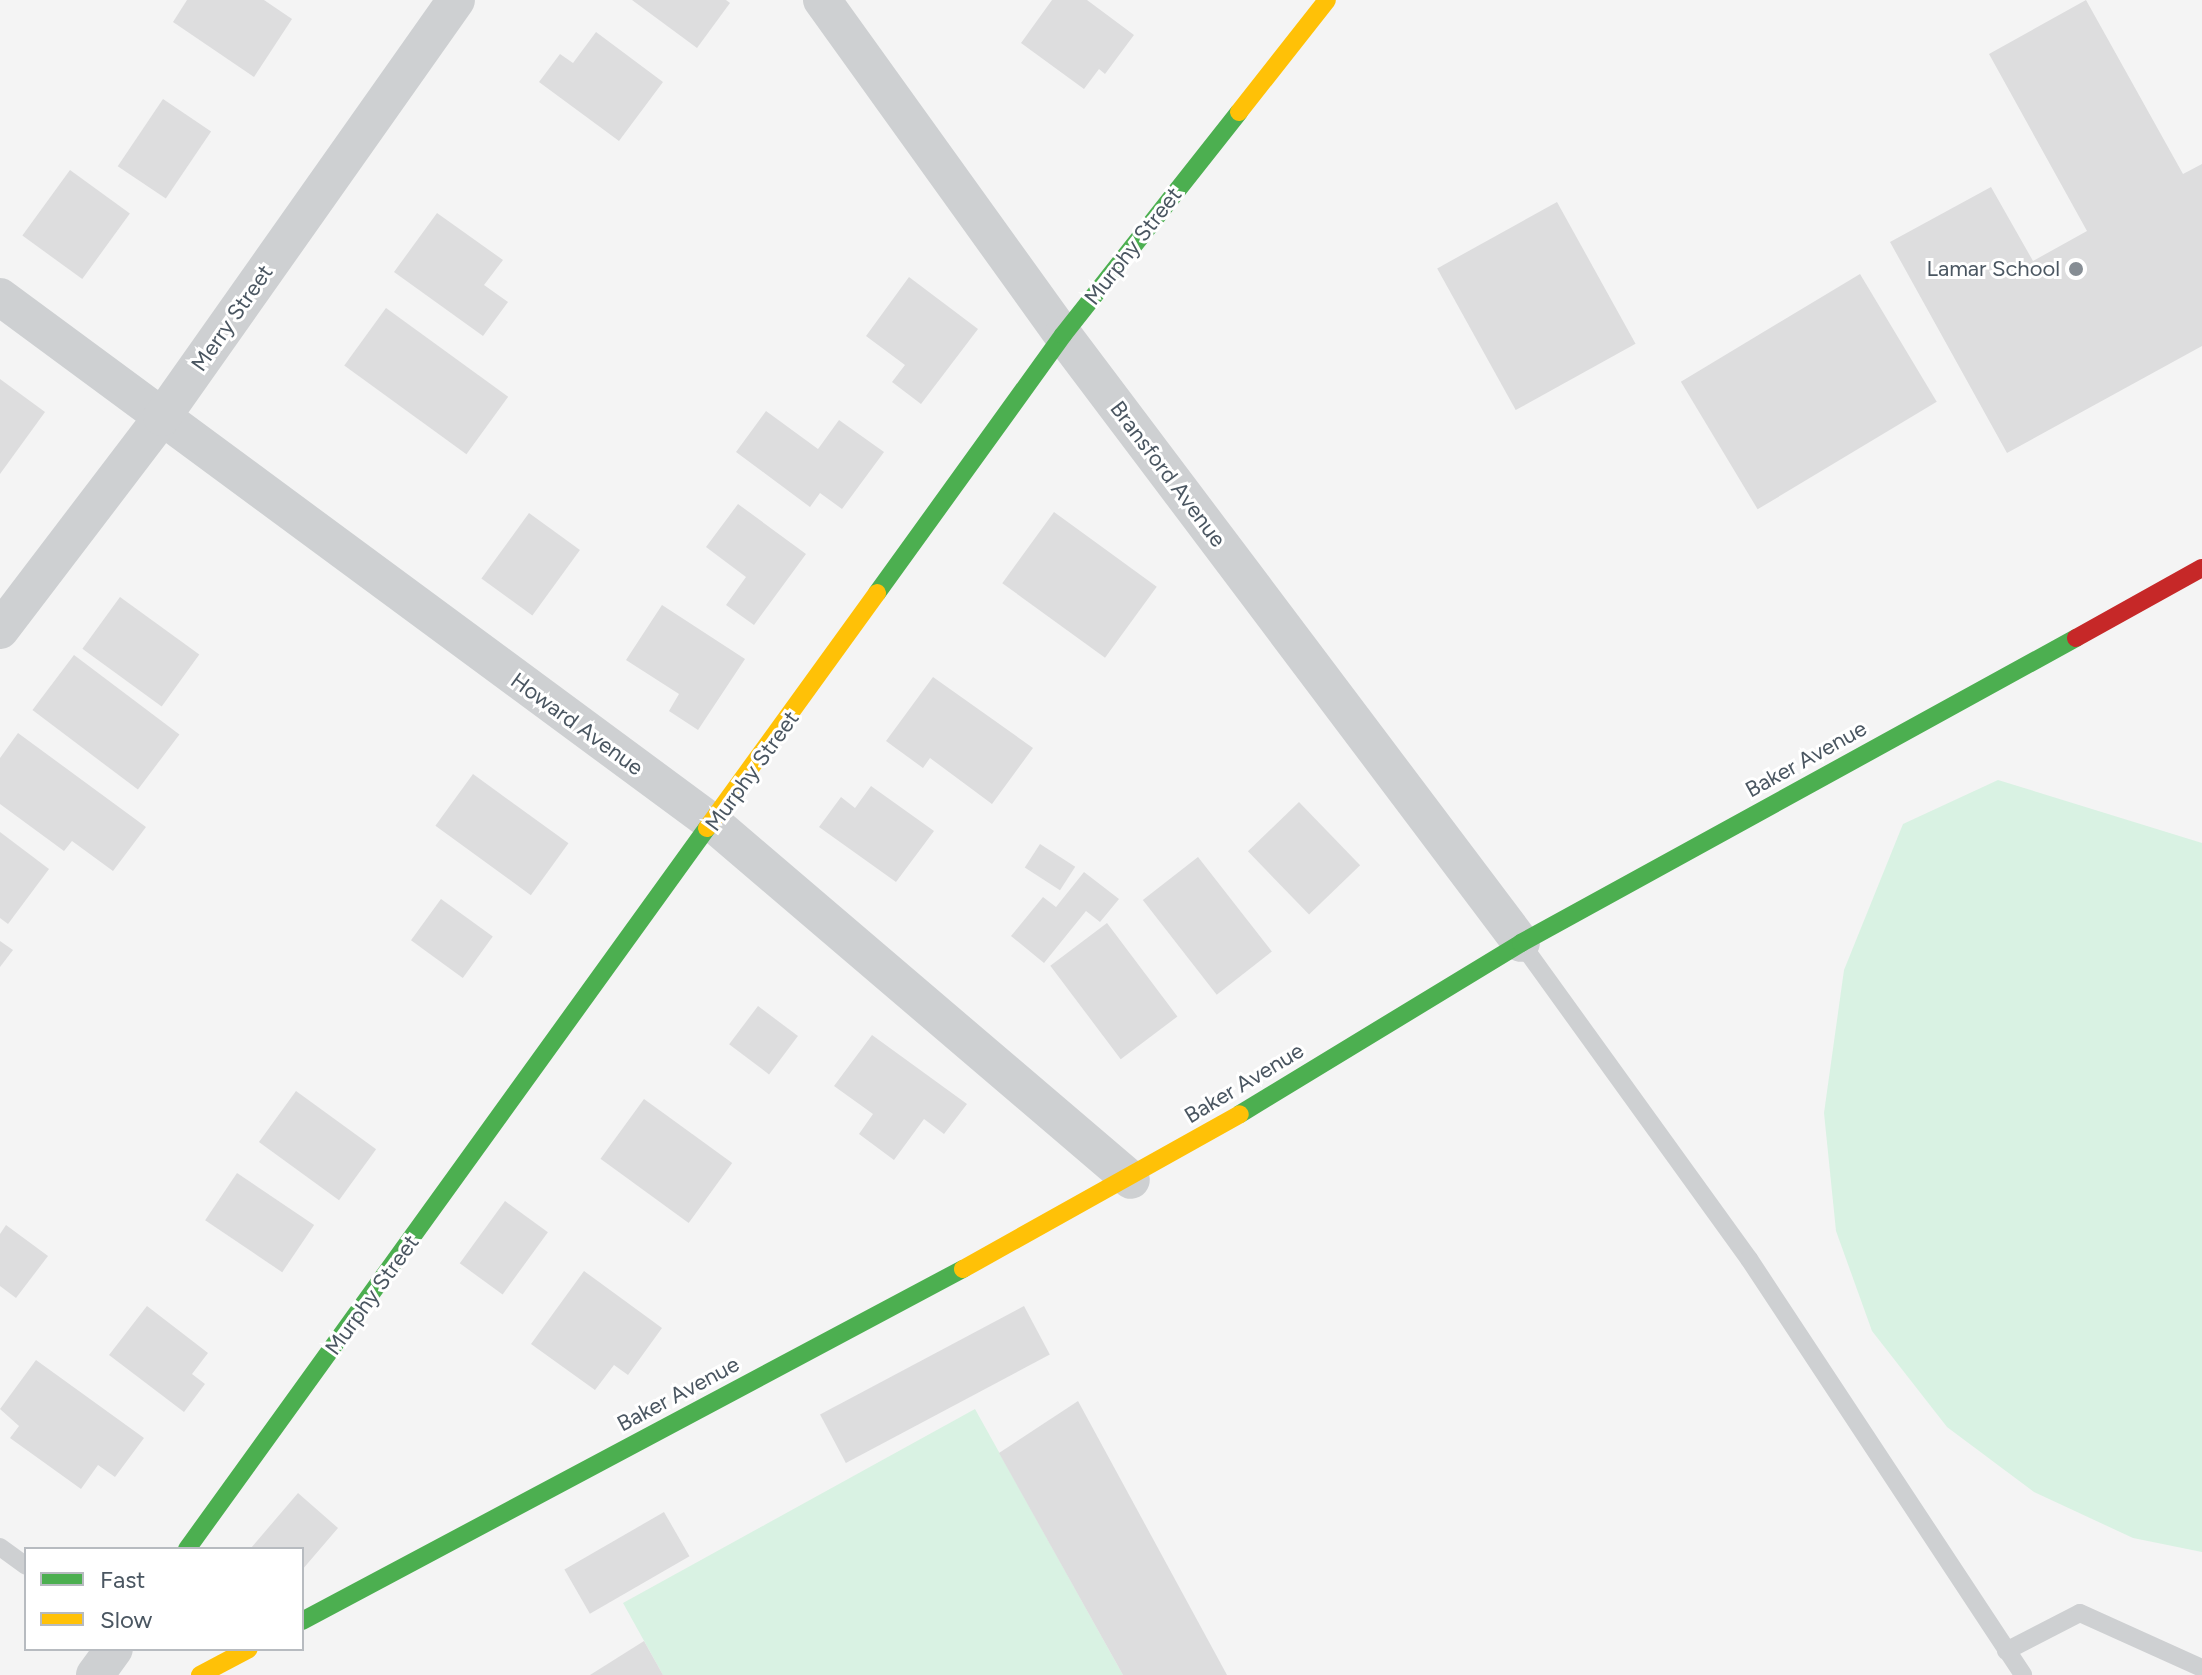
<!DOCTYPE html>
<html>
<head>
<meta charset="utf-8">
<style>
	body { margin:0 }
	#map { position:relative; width:2202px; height:1675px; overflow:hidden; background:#f4f4f4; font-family:Figtree,sans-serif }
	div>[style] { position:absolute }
	.green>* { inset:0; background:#d9f2e3 }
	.building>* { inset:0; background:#ddddde; transform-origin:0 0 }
	.lane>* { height:18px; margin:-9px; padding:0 9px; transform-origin:9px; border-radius:9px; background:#ced0d2 }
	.street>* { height:38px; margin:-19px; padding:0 19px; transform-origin:19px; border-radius:19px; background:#ced0d2 }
	.fast>* { height:18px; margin:-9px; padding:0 9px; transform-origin:9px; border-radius:9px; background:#4caf50 }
	.slow>* { height:18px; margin:-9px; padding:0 9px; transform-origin:9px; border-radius:9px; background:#ffc107 }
	.jam>* { height:18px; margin:-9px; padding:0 9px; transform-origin:9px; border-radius:9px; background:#c62828 }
	.dots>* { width:22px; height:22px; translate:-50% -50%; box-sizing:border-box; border:4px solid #fff; border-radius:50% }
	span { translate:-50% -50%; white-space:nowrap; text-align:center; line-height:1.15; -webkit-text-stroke:6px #fff; paint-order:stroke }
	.street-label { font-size:22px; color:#4a5661 }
	.poi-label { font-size:22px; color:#4a5661 }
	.right { translate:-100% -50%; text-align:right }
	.legend { position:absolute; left:24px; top:1547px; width:280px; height:104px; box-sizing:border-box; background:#fff; border:2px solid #b7bbc0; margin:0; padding:10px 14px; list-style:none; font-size:24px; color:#4a5661 }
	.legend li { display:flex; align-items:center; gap:16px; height:40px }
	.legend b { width:40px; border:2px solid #b7bbc0 }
</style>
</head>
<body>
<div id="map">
	<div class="green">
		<div style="clip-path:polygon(1998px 780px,2202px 843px,2202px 1552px,2133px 1538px,2034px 1492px,1947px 1427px,1872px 1331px,1836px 1231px,1824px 1113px,1844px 970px,1903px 824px)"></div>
		<div style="clip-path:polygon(975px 1409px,1123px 1675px,663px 1675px,623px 1603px)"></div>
	</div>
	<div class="building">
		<div style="clip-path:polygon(187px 0,264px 0,292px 19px,254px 77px,173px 22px)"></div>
		<div style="clip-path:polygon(632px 0,726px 0,730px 3px,697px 48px)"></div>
		<div style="clip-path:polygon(1052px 0,1087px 0,1134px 35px,1105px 74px,1099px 69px,1084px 89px,1021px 43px)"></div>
		<div style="clip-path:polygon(2086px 0,2183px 174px,2202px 164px,2202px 346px,2007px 453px,1890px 242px,1991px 187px,2033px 261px,2087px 231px,1989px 54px)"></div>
		<div style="clip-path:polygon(596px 32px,663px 82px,619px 141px,539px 82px,560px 54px,573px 63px)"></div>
		<div style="left:163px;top:99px;width:58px;height:81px;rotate:34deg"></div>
		<div style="left:70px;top:170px;width:74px;height:81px;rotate:36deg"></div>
		<div style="left:1557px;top:202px;width:162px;height:137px;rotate:61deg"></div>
		<div style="clip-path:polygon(437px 213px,503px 260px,484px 285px,508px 302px,483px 336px,394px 272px)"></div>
		<div style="left:1860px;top:274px;width:149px;height:209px;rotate:59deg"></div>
		<div style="clip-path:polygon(909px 277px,978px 329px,921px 404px,892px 382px,905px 365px,866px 336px)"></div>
		<div style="left:386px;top:308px;width:151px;height:71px;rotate:36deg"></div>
		<div style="clip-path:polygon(0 379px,45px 412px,0 474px)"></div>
		<div style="clip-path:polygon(766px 411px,818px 449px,839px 420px,884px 452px,842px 509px,820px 493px,810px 507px,736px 452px)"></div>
		<div style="clip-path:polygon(738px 504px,806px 554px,754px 625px,726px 605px,746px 577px,706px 547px)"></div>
		<div style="left:1054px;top:512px;width:127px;height:88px;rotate:36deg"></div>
		<div style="left:529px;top:513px;width:63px;height:81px;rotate:36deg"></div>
		<div style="left:120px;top:597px;width:98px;height:64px;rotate:36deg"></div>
		<div style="clip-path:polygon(662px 605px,745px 659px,698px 730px,669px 711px,679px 694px,626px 660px)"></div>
		<div style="left:74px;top:655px;width:132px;height:69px;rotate:37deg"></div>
		<div style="clip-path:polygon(933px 677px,1033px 748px,992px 804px,930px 758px,923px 768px,886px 741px)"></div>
		<div style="clip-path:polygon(18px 733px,146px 827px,113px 871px,72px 841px,64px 851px,0 804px,0 758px)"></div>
		<div style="left:473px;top:774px;width:118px;height:64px;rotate:36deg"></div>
		<div style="clip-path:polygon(871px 786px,934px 831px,896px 882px,819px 827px,841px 797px,855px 808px)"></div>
		<div style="left:1299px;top:802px;width:88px;height:71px;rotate:46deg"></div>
		<div style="clip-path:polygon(0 832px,49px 869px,8px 924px,0 918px)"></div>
		<div style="left:1040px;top:844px;width:42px;height:28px;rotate:33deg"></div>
		<div style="left:1198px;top:857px;width:120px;height:70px;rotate:52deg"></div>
		<div style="clip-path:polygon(1084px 872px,1119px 899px,1100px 922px,1086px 911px,1044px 963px,1011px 936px,1043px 897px,1056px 907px)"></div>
		<div style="left:441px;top:899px;width:64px;height:51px;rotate:36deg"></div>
		<div style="left:1107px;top:923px;width:117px;height:71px;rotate:53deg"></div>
		<div style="clip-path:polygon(0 941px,13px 950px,0 967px)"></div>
		<div style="left:758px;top:1006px;width:50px;height:48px;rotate:37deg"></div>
		<div style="clip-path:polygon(872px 1035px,967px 1104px,944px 1134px,924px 1119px,894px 1160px,859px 1134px,873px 1114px,834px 1086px)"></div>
		<div style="left:296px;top:1091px;width:99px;height:63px;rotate:36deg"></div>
		<div style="left:644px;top:1099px;width:109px;height:74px;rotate:36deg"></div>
		<div style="left:237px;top:1173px;width:93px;height:57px;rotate:34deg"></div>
		<div style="left:505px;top:1201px;width:53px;height:77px;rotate:36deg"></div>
		<div style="clip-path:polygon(6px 1225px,48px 1256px,16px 1298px,0 1286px,0 1234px)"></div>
		<div style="clip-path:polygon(584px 1271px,662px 1328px,628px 1375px,614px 1365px,595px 1390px,531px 1344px)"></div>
		<div style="clip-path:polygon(147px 1306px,208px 1353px,192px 1374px,205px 1384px,184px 1412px,109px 1355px)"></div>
		<div style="left:1024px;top:1306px;width:55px;height:231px;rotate:62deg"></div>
		<div style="clip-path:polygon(36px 1360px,144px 1438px,115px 1477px,98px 1465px,81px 1489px,10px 1438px,19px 1426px,0 1409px)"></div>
		<div style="clip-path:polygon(1078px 1401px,1227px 1675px,1123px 1675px,999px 1453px)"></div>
		<div style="clip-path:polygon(298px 1493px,338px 1528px,302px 1570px,302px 1549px,251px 1548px)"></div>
		<div style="left:664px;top:1512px;width:51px;height:115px;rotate:60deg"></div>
		<div style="clip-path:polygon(644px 1641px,663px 1675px,590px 1675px)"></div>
	</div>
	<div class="lane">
		<div style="left:1521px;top:943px;width:390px;rotate:54.2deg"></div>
		<div style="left:1749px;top:1259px;width:498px;rotate:56.6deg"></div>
		<div style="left:0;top:1547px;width:32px;rotate:36deg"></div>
		<div style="left:2006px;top:1651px;width:83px;rotate:-27.2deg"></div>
		<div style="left:2080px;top:1613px;width:134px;rotate:24.3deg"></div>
	</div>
	<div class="street">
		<div style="left:822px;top:0;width:413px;rotate:54.3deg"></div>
		<div style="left:1063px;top:335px;width:761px;rotate:53.01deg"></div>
		<div style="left:0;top:297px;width:887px;rotate:36.43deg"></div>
		<div style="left:714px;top:824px;width:548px;rotate:40.49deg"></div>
		<div style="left:0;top:630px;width:268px;rotate:-52.7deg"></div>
		<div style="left:162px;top:417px;width:510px;rotate:-54.81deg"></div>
		<div style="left:95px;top:1675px;width:32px;rotate:-54deg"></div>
	</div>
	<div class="fast">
		<div style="left:877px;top:593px;width:318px;rotate:-54.2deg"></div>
		<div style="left:1063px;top:335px;width:284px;rotate:-51.7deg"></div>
		<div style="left:1240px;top:1114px;width:329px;rotate:-31.3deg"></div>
		<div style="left:1521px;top:943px;width:633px;rotate:-28.79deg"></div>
		<div style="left:187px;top:1549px;width:889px;rotate:-54.2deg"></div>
		<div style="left:302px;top:1621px;width:749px;rotate:-28.04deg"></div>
	</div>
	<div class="slow">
		<div style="left:1239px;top:112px;width:142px;rotate:-51.8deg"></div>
		<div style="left:707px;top:828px;width:290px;rotate:-54.1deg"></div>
		<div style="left:963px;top:1269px;width:317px;rotate:-29.2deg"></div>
		<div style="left:200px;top:1675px;width:55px;rotate:-28deg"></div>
	</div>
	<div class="jam">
		<div style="left:2076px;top:638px;width:144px;rotate:-29.1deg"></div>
	</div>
	<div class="dots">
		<div style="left:2076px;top:269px;background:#868d94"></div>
	</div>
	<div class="street-label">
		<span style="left:1133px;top:246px;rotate:-52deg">Murphy Street</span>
		<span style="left:232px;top:318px;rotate:-55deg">Merry Street</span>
		<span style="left:1168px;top:474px;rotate:53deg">Bransford Avenue</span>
		<span style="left:577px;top:724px;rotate:36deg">Howard Avenue</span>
		<span style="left:1806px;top:759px;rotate:-29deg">Baker Avenue</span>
		<span style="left:752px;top:771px;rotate:-54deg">Murphy Street</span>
		<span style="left:1244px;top:1083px;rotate:-31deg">Baker Avenue</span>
		<span style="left:372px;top:1295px;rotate:-54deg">Murphy Street</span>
		<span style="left:678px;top:1394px;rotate:-28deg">Baker Avenue</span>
	</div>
	<div class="poi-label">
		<span class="right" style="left:2060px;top:269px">Lamar School</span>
	</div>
	<ul class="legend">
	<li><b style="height:10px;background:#4caf50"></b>Fast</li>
	<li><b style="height:10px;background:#ffc107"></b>Slow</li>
	</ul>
</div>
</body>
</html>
